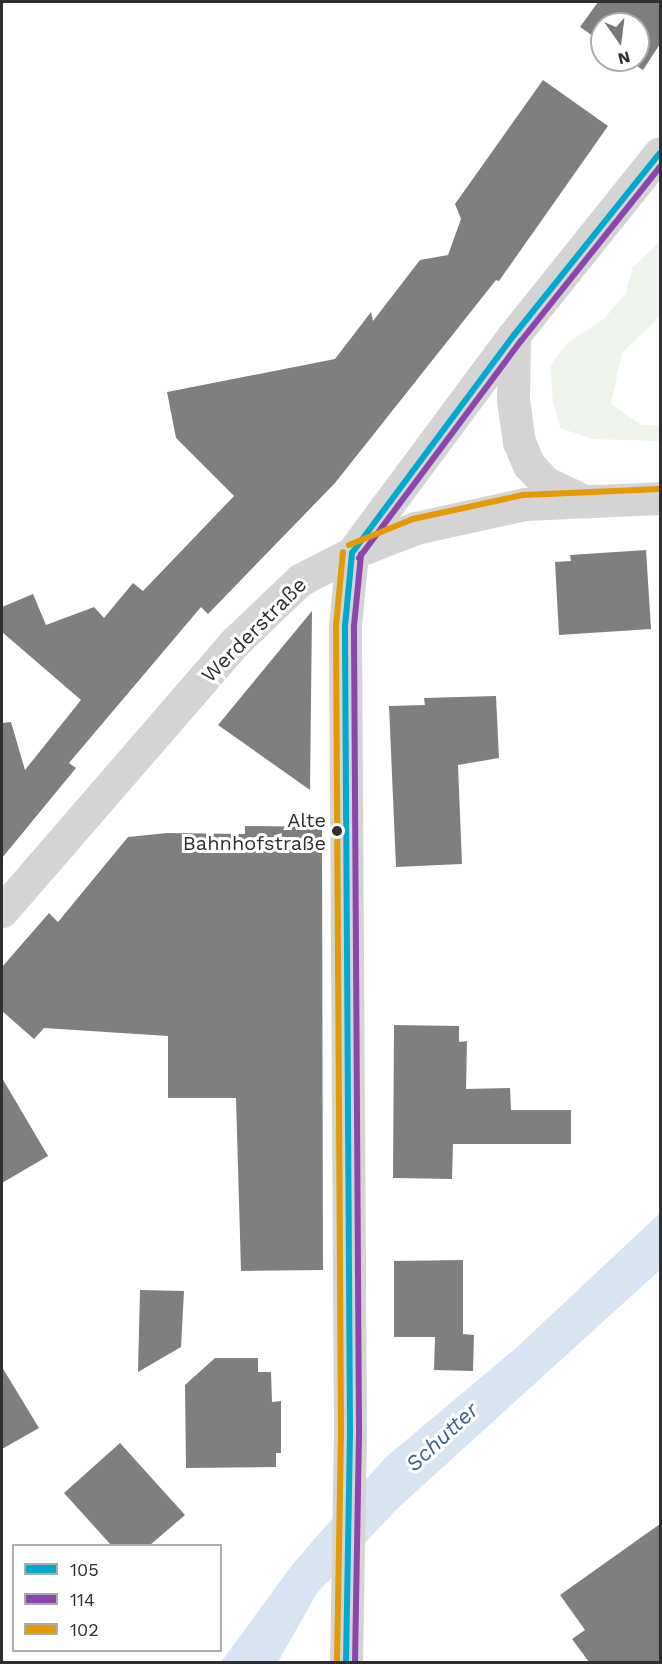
<!DOCTYPE html>
<html>
<head>
<meta charset="utf-8">
<style>
	body { margin:0 }
	#map { position:relative; width:662px; height:1664px; overflow:hidden; background:#fff; font-family:"Work Sans",sans-serif }
	div>[style] { position:absolute }
	.green>* { inset:0; background:#eff5ec }
	.water>* { inset:0; background:#d8e4f2 }
	.building>* { inset:0; background:#7f7f7f }
	.minor>* { height:33px; margin:-16.5px; padding:0 16.5px; transform-origin:16.5px; border-radius:16.5px; background:#d4d4d4 }
	.bus-1>* { height:6px; margin:-3px; padding:0 3px; transform-origin:3px; border-radius:3px; background:#00a9ce }
	.bus-2>* { height:6px; margin:-3px; padding:0 3px; transform-origin:3px; border-radius:3px; background:#8e44ad }
	.bus-3>* { height:6px; margin:-3px; padding:0 3px; transform-origin:3px; border-radius:3px; background:#e39a05 }
	.dots>* { width:16px; height:16px; translate:-50% -50%; box-sizing:border-box; border:3px solid #fff; border-radius:50% }
	span { translate:-50% -50%; white-space:nowrap; text-align:center; line-height:1.15; -webkit-text-stroke:6px #fff; paint-order:stroke }
	.bus-label { font-size:20px; color:#2f2f2f }
	.right { translate:-100% -50%; text-align:right }
	.street-label { font-size:21px; color:#2f2f2f }
	.water-label { font-size:22px; color:#3a6094; font-style:italic }
	.frame { position:absolute; inset:0; border:3px solid #2f2f2f; pointer-events:none }
	.legend { position:absolute; left:12px; top:1544px; width:210px; height:108px; box-sizing:border-box; background:#fff; border:2px solid #acacac; margin:0; padding:8px 10px; list-style:none; font-size:18px; color:#2f2f2f }
	.legend li { display:flex; align-items:center; gap:12px; height:30px }
	.legend b { width:30px; border:2px solid #acacac }
	.north { position:absolute; left:590px; top:12px; width:60px; height:60px; box-sizing:border-box; background:#fff; border:2px solid #acacac; border-radius:50%; rotate:166deg; font-size:16px; font-weight:700; line-height:24px; text-align:center; color:#2f2f2f }
	.north::after { content:''; display:block; margin:auto; width:21px; height:27px; background:#787878; clip-path:polygon(50% 0,100% 100%,50% 72%,0 100%) }
</style>
</head>
<body>
<div id="map">
	<div class="green">
		<div style="clip-path:polygon(660px 241px,660px 316px,622px 353px,611px 404px,641px 425px,660px 425px,660px 441px,592px 439px,560px 428px,553px 402px,550px 366px,567px 343px,604px 319px,626px 293px,632px 268px)"></div>
	</div>
	<div class="water">
		<div style="clip-path:polygon(660px 1213px,660px 1270px,398px 1508px,317px 1593px,278px 1662px,221px 1662px,292px 1565px,385px 1458px,516px 1348px)"></div>
	</div>
	<div class="building">
		<div style="clip-path:polygon(598px 2px,660px 2px,660px 44px,643px 70px,628px 60px,638px 60px,638px 24px,602px 24px,602px 42px,580px 27px)"></div>
		<div style="clip-path:polygon(543px 80px,608px 126px,499px 281px,496px 280px,335px 483px,208px 614px,201px 607px,69px 763px,76px 768px,2px 858px,2px 723px,11px 722px,25px 770px,81px 700px,2px 632px,2px 607px,33px 594px,46px 625px,94px 607px,104px 618px,133px 583px,143px 591px,234px 496px,176px 438px,167px 392px,335px 359px,371px 312px,373px 321px,420px 260px,448px 255px,461px 219px,455px 204px)"></div>
		<div style="clip-path:polygon(646px 550px,651px 629px,559px 635px,555px 562px,571px 561px,570px 555px)"></div>
		<div style="clip-path:polygon(312px 611px,310px 790px,218px 725px)"></div>
		<div style="clip-path:polygon(496px 696px,499px 758px,458px 765px,462px 864px,396px 867px,389px 706px,425px 705px,424px 698px)"></div>
		<div style="clip-path:polygon(245px 826px,322px 827px,323px 1270px,241px 1271px,236px 1098px,168px 1098px,168px 1036px,44px 1028px,34px 1039px,2px 1011px,2px 967px,49px 913px,58px 922px,128px 837px,167px 833px,245px 834px)"></div>
		<div style="clip-path:polygon(394px 1025px,459px 1026px,459px 1042px,467px 1041px,466px 1089px,510px 1088px,511px 1110px,571px 1110px,571px 1144px,453px 1144px,452px 1179px,393px 1178px)"></div>
		<div style="clip-path:polygon(2px 1078px,48px 1156px,2px 1183px)"></div>
		<div style="clip-path:polygon(463px 1260px,463px 1334px,474px 1335px,473px 1371px,434px 1370px,435px 1337px,394px 1337px,394px 1261px)"></div>
		<div style="clip-path:polygon(140px 1290px,184px 1291px,181px 1347px,138px 1372px)"></div>
		<div style="clip-path:polygon(215px 1358px,258px 1358px,258px 1372px,271px 1372px,272px 1402px,281px 1401px,281px 1453px,276px 1453px,276px 1467px,186px 1468px,185px 1385px)"></div>
		<div style="clip-path:polygon(2px 1367px,39px 1428px,2px 1449px)"></div>
		<div style="clip-path:polygon(120px 1443px,185px 1515px,150px 1545px,111px 1545px,64px 1493px)"></div>
		<div style="clip-path:polygon(660px 1524px,660px 1662px,589px 1662px,572px 1639px,585px 1630px,560px 1595px)"></div>
	</div>
	<div class="minor">
		<div style="left:514px;top:335px;width:65px;rotate:90.9deg"></div>
		<div style="left:513px;top:400px;width:42px;rotate:81.9deg"></div>
		<div style="left:519px;top:442px;width:25px;rotate:67deg"></div>
		<div style="left:529px;top:465px;width:25px;rotate:47deg"></div>
		<div style="left:546px;top:483px;width:40px;rotate:25deg"></div>
		<div style="left:352px;top:553px;width:69px;rotate:-21.3deg"></div>
		<div style="left:416px;top:528px;width:112px;rotate:-12.4deg"></div>
		<div style="left:525px;top:504px;width:135px;rotate:-2.5deg"></div>
		<div style="left:2px;top:911px;width:354px;rotate:-49.1deg"></div>
		<div style="left:234px;top:643px;width:91px;rotate:-43.7deg"></div>
		<div style="left:300px;top:580px;width:59px;rotate:-27.4deg"></div>
		<div style="left:352px;top:553px;width:272px;rotate:-53.4deg"></div>
		<div style="left:514px;top:335px;width:233px;rotate:-51.3deg"></div>
		<div style="left:346px;top:1662px;width:231px;rotate:-89deg"></div>
		<div style="left:350px;top:1431px;width:805px;rotate:-90.36deg"></div>
		<div style="left:345px;top:626px;width:73px;rotate:-84.5deg"></div>
	</div>
	<div class="bus-1">
		<div style="left:352px;top:553px;width:272px;rotate:-53.4deg"></div>
		<div style="left:514px;top:335px;width:233px;rotate:-51.3deg"></div>
		<div style="left:346px;top:1662px;width:231px;rotate:-89deg"></div>
		<div style="left:350px;top:1431px;width:805px;rotate:-90.36deg"></div>
		<div style="left:345px;top:626px;width:73px;rotate:-84.5deg"></div>
	</div>
	<div class="bus-2">
		<div style="left:359px;top:558px;width:271px;rotate:-53.3deg"></div>
		<div style="left:521px;top:341px;width:223px;rotate:-51.4deg"></div>
		<div style="left:355px;top:1662px;width:231px;rotate:-89deg"></div>
		<div style="left:359px;top:1431px;width:805px;rotate:-90.36deg"></div>
		<div style="left:354px;top:626px;width:72px;rotate:-84.4deg"></div>
	</div>
	<div class="bus-3">
		<div style="left:349px;top:545px;width:69px;rotate:-22.1deg"></div>
		<div style="left:413px;top:519px;width:113px;rotate:-12.3deg"></div>
		<div style="left:523px;top:495px;width:137px;rotate:-2.5deg"></div>
		<div style="left:337px;top:1662px;width:231px;rotate:-89deg"></div>
		<div style="left:341px;top:1431px;width:805px;rotate:-90.36deg"></div>
		<div style="left:336px;top:626px;width:74px;rotate:-84.6deg"></div>
	</div>
	<div class="dots">
		<div style="left:337px;top:831px;background:#2f2f2f"></div>
	</div>
	<div class="bus-label">
		<span class="right" style="left:326px;top:832px">Alte<br>Bahnhofstraße</span>
	</div>
	<div class="street-label">
		<span style="left:254px;top:630px;rotate:-45deg">Werderstraße</span>
	</div>
	<div class="water-label">
		<span style="left:442px;top:1437px;rotate:-43deg">Schutter</span>
	</div>
	<div class="frame"></div>
	<ul class="legend">
	<li><b style="height:8px;background:#00a9ce"></b>105</li>
	<li><b style="height:8px;background:#8e44ad"></b>114</li>
	<li><b style="height:8px;background:#e39a05"></b>102</li>
	</ul>
	<div class="north">N</div>
</div>
</body>
</html>
